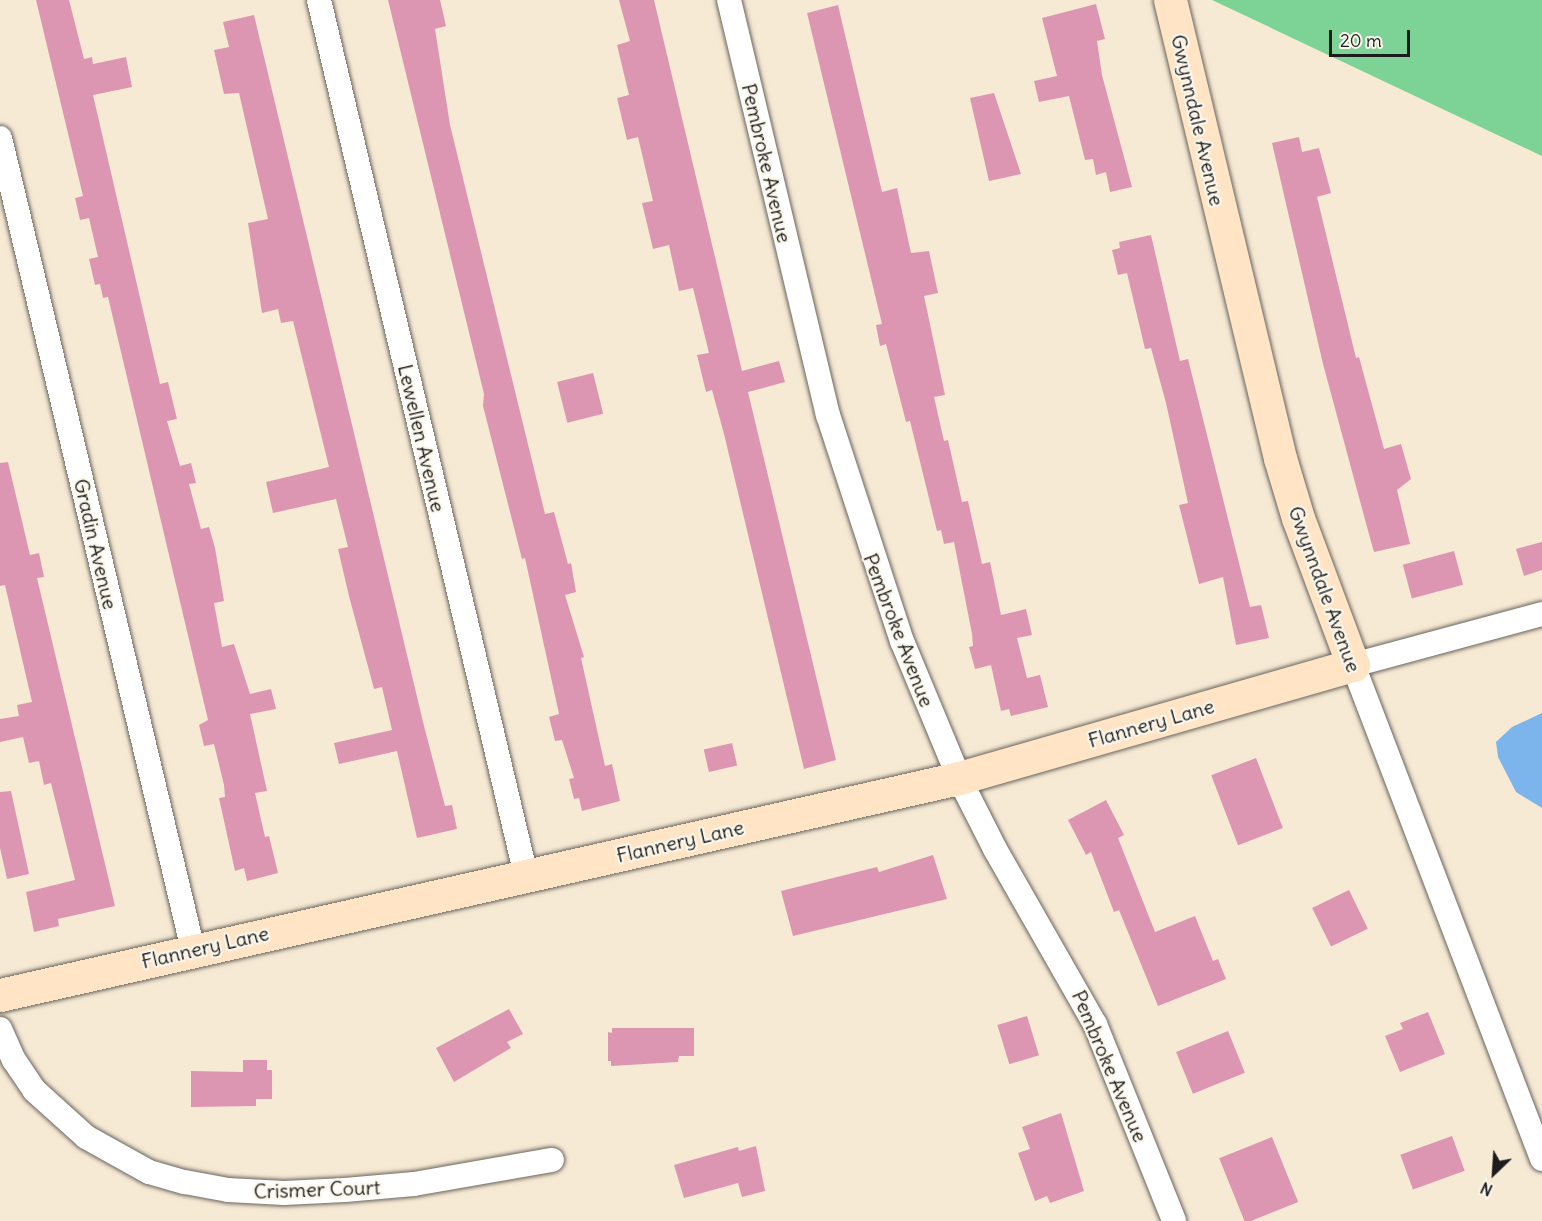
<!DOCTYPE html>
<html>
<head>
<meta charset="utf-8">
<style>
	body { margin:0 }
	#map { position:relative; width:1542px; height:1221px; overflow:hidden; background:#f7ead5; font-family:Delius,sans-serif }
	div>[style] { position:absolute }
	.green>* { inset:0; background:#7dd396 }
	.water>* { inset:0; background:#7cb5ec }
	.building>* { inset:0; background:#dd96b2; transform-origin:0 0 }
	.roads { filter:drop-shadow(0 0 2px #69645d) drop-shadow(0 0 2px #69645d) }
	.street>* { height:24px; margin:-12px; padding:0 12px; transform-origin:12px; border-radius:12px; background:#fff }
	.secondary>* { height:33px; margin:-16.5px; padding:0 16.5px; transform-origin:16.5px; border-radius:16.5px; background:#ffe4c6 }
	span { translate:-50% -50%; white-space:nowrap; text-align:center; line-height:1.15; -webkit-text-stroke:4.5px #fbf7ec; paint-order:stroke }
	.street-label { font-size:20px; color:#1c1c1c }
	.north { position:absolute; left:1464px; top:1143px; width:60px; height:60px; -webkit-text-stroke:4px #fbf7ec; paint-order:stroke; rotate:205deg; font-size:16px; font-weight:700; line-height:24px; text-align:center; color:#1c1c1c }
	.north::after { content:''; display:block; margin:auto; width:21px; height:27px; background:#1c1c1c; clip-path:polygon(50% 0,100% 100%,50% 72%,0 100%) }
	.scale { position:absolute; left:1329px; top:30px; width:81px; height:27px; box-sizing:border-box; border:3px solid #1c1c1c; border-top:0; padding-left:8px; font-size:18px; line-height:21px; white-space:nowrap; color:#1c1c1c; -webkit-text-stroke:4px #fbf7ec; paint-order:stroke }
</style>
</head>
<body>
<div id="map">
	<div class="green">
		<div style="clip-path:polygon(1212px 0,1542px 0,1542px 156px)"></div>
	</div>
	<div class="water">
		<div style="clip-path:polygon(1542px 713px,1542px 808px,1516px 792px,1498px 757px,1496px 742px,1512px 727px)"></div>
	</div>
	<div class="building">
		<div style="clip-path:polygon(36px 0,69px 0,84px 59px,92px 57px,93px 64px,126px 57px,132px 87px,93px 95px,160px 384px,168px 382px,177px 419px,167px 421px,180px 466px,191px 463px,196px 483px,189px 484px,201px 529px,209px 527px,215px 548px,224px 601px,214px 603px,222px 647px,234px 644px,250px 694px,271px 689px,276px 709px,250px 714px,267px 791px,255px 793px,265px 837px,269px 836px,278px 873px,247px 881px,244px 868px,235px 871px,219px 798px,225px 797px,224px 785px,214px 744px,204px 746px,199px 725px,208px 720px,108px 297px,103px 298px,100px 284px,95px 285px,89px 259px,98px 257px,89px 218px,80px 220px,75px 198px,83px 196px)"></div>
		<div style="clip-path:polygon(388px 0,440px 0,446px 26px,435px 29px,450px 125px,545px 514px,554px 512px,568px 564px,571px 563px,576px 592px,565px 595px,584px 657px,581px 658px,605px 766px,612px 764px,620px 801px,582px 811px,579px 798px,574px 799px,569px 779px,574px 778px,562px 740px,555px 741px,549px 717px,559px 714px,525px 558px,522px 559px,483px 406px,484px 394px)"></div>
		<div style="clip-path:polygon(619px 0,654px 0,742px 371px,779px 361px,785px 382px,748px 392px,836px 760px,804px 769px,724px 434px,712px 390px,706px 392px,697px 355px,709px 353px,693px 288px,679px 291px,669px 245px,653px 249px,642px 203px,653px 201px,638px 137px,627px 140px,617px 98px,629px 95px,617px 45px,630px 41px)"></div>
		<div style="clip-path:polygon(1096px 4px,1105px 39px,1097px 41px,1102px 75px,1132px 187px,1110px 192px,1106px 172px,1096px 175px,1093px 159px,1085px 160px,1069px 96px,1039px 102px,1034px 81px,1057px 76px,1042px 18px)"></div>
		<div style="clip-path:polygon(838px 5px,882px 192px,897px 188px,911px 253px,929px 251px,938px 293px,924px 296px,945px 395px,934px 397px,944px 441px,948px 440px,962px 502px,968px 501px,982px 564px,990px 562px,1001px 615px,1026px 609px,1032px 635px,1017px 638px,1027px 678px,1040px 675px,1048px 707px,1011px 716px,1009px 709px,1001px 711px,991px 665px,975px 669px,969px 647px,973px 646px,972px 634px,954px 542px,944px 544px,941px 530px,937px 531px,910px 421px,906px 422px,886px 344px,880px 346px,876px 325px,882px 324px,807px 13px)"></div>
		<div style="clip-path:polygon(254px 15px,424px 726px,445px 806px,452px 805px,457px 829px,417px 838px,397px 751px,339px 764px,334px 743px,392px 730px,382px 687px,374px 689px,349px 596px,338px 549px,348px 547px,336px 499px,273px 513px,266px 482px,329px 467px,293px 321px,281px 323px,278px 309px,262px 313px,248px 223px,268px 219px,239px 93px,224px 94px,214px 50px,229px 47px,223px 22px)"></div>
		<div style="clip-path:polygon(994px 93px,1021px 174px,989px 181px,970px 98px)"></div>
		<div style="clip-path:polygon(1299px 137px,1302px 152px,1319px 148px,1331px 193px,1317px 197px,1356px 358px,1359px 357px,1384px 449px,1401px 444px,1411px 479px,1397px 490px,1410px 544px,1374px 552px,1370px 538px,1323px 364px,1272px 143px)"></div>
		<div style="clip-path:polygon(1151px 235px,1180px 361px,1188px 359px,1250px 607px,1261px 605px,1269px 638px,1236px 645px,1223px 577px,1199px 584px,1179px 505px,1188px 503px,1166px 403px,1151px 348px,1145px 349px,1127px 273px,1118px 275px,1112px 250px,1120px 248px,1119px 242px)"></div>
		<div style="left:593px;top:373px;width:42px;height:37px;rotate:76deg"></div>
		<div style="clip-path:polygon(8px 462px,30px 555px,39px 553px,44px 577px,37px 578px,115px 906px,58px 919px,59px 926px,34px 932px,26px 892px,75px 880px,51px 783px,44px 785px,39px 761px,29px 763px,23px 737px,0 742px,0 719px,19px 716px,17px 705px,32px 702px,5px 585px,0 586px,0 463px)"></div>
		<div style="clip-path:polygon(1542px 542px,1542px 570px,1524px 576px,1516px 549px)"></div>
		<div style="left:1454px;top:551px;width:35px;height:53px;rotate:75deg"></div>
		<div style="left:732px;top:743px;width:23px;height:29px;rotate:77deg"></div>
		<div style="left:1256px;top:758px;width:75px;height:48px;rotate:69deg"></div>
		<div style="clip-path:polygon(11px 791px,29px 874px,7px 879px,0 848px,0 792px)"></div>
		<div style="clip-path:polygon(1106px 800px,1124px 835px,1118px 838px,1155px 932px,1195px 916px,1213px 961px,1218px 959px,1226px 979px,1158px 1006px,1119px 910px,1114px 912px,1091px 852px,1086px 855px,1068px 820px)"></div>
		<div style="clip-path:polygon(933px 855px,947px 899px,793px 936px,781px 891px,877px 867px,879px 872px)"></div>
		<div style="left:1349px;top:890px;width:43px;height:41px;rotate:64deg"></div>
		<div style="clip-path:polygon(509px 1009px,523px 1034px,507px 1042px,511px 1048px,454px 1082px,436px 1048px)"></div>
		<div style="clip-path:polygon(1428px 1012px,1445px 1054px,1400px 1072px,1385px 1036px,1403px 1029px,1400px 1023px)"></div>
		<div style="left:1027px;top:1016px;width:41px;height:31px;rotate:73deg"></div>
		<div style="clip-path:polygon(612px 1028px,694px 1028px,694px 1056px,679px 1056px,678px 1062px,611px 1066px,611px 1061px,608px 1061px,608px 1032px,612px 1033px)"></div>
		<div style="left:1228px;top:1031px;width:45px;height:56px;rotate:68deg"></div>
		<div style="clip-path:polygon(243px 1060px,267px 1060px,267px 1070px,272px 1070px,272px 1099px,256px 1099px,256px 1106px,191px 1107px,191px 1071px,243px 1072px)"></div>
		<div style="clip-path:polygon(1061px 1113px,1084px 1191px,1050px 1203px,1047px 1196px,1035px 1201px,1018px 1153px,1030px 1149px,1022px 1127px)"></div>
		<div style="left:1452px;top:1136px;width:37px;height:55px;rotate:70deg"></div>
		<div style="left:1272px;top:1137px;width:70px;height:57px;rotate:68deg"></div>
		<div style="clip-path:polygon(756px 1146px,765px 1191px,742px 1197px,738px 1183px,684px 1198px,674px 1165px,738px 1147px,739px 1151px)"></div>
	</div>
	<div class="roads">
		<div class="street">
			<div style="left:319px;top:0;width:900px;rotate:76.7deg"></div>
			<div style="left:729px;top:0;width:427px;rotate:76.6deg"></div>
			<div style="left:828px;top:415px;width:238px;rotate:71.9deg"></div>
			<div style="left:902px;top:641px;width:148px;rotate:67.4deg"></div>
			<div style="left:959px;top:778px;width:80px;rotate:63.1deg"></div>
			<div style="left:995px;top:849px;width:202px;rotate:60.3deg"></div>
			<div style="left:1095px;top:1024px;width:212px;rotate:68.1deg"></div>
			<div style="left:0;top:138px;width:835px;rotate:76.63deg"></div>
			<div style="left:1542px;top:614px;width:196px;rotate:164.9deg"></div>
			<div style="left:1353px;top:665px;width:529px;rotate:69.06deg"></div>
			<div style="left:0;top:1029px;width:34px;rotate:66deg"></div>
			<div style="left:14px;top:1060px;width:36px;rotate:56deg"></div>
			<div style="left:34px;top:1090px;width:70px;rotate:42.1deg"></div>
			<div style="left:86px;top:1137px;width:72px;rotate:29.1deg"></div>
			<div style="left:149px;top:1172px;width:37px;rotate:16deg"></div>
			<div style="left:185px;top:1182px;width:44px;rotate:10.5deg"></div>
			<div style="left:228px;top:1190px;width:56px;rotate:3.1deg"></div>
			<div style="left:284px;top:1193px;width:61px;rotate:-2.8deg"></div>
			<div style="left:345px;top:1190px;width:69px;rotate:-5deg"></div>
			<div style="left:414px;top:1184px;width:140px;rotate:-9.9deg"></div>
		</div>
		<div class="secondary">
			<div style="left:0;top:995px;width:983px;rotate:-12.75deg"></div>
			<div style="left:959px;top:778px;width:410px;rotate:-16deg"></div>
			<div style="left:1353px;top:665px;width:157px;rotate:-110.5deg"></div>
			<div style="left:1298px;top:518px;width:63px;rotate:-106.7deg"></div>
			<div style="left:1280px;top:458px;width:471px;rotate:-103.5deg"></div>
		</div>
	</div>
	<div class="street-label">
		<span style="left:1198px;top:120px;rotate:77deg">Gwynndale Avenue</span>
		<span style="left:767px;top:163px;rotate:77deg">Pembroke Avenue</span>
		<span style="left:422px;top:438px;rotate:77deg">Lewellen Avenue</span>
		<span style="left:96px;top:544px;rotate:77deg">Gradin Avenue</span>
		<span style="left:1325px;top:589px;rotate:70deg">Gwynndale Avenue</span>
		<span style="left:899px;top:630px;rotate:69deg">Pembroke Avenue</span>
		<span style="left:1151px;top:723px;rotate:-16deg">Flannery Lane</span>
		<span style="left:680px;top:841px;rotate:-13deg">Flannery Lane</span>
		<span style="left:205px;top:947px;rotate:-13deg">Flannery Lane</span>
		<span style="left:1110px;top:1066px;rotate:67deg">Pembroke Avenue</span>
		<span style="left:317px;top:1189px;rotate:-2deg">Crismer Court</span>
	</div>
	<div class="north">N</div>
	<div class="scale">20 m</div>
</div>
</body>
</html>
